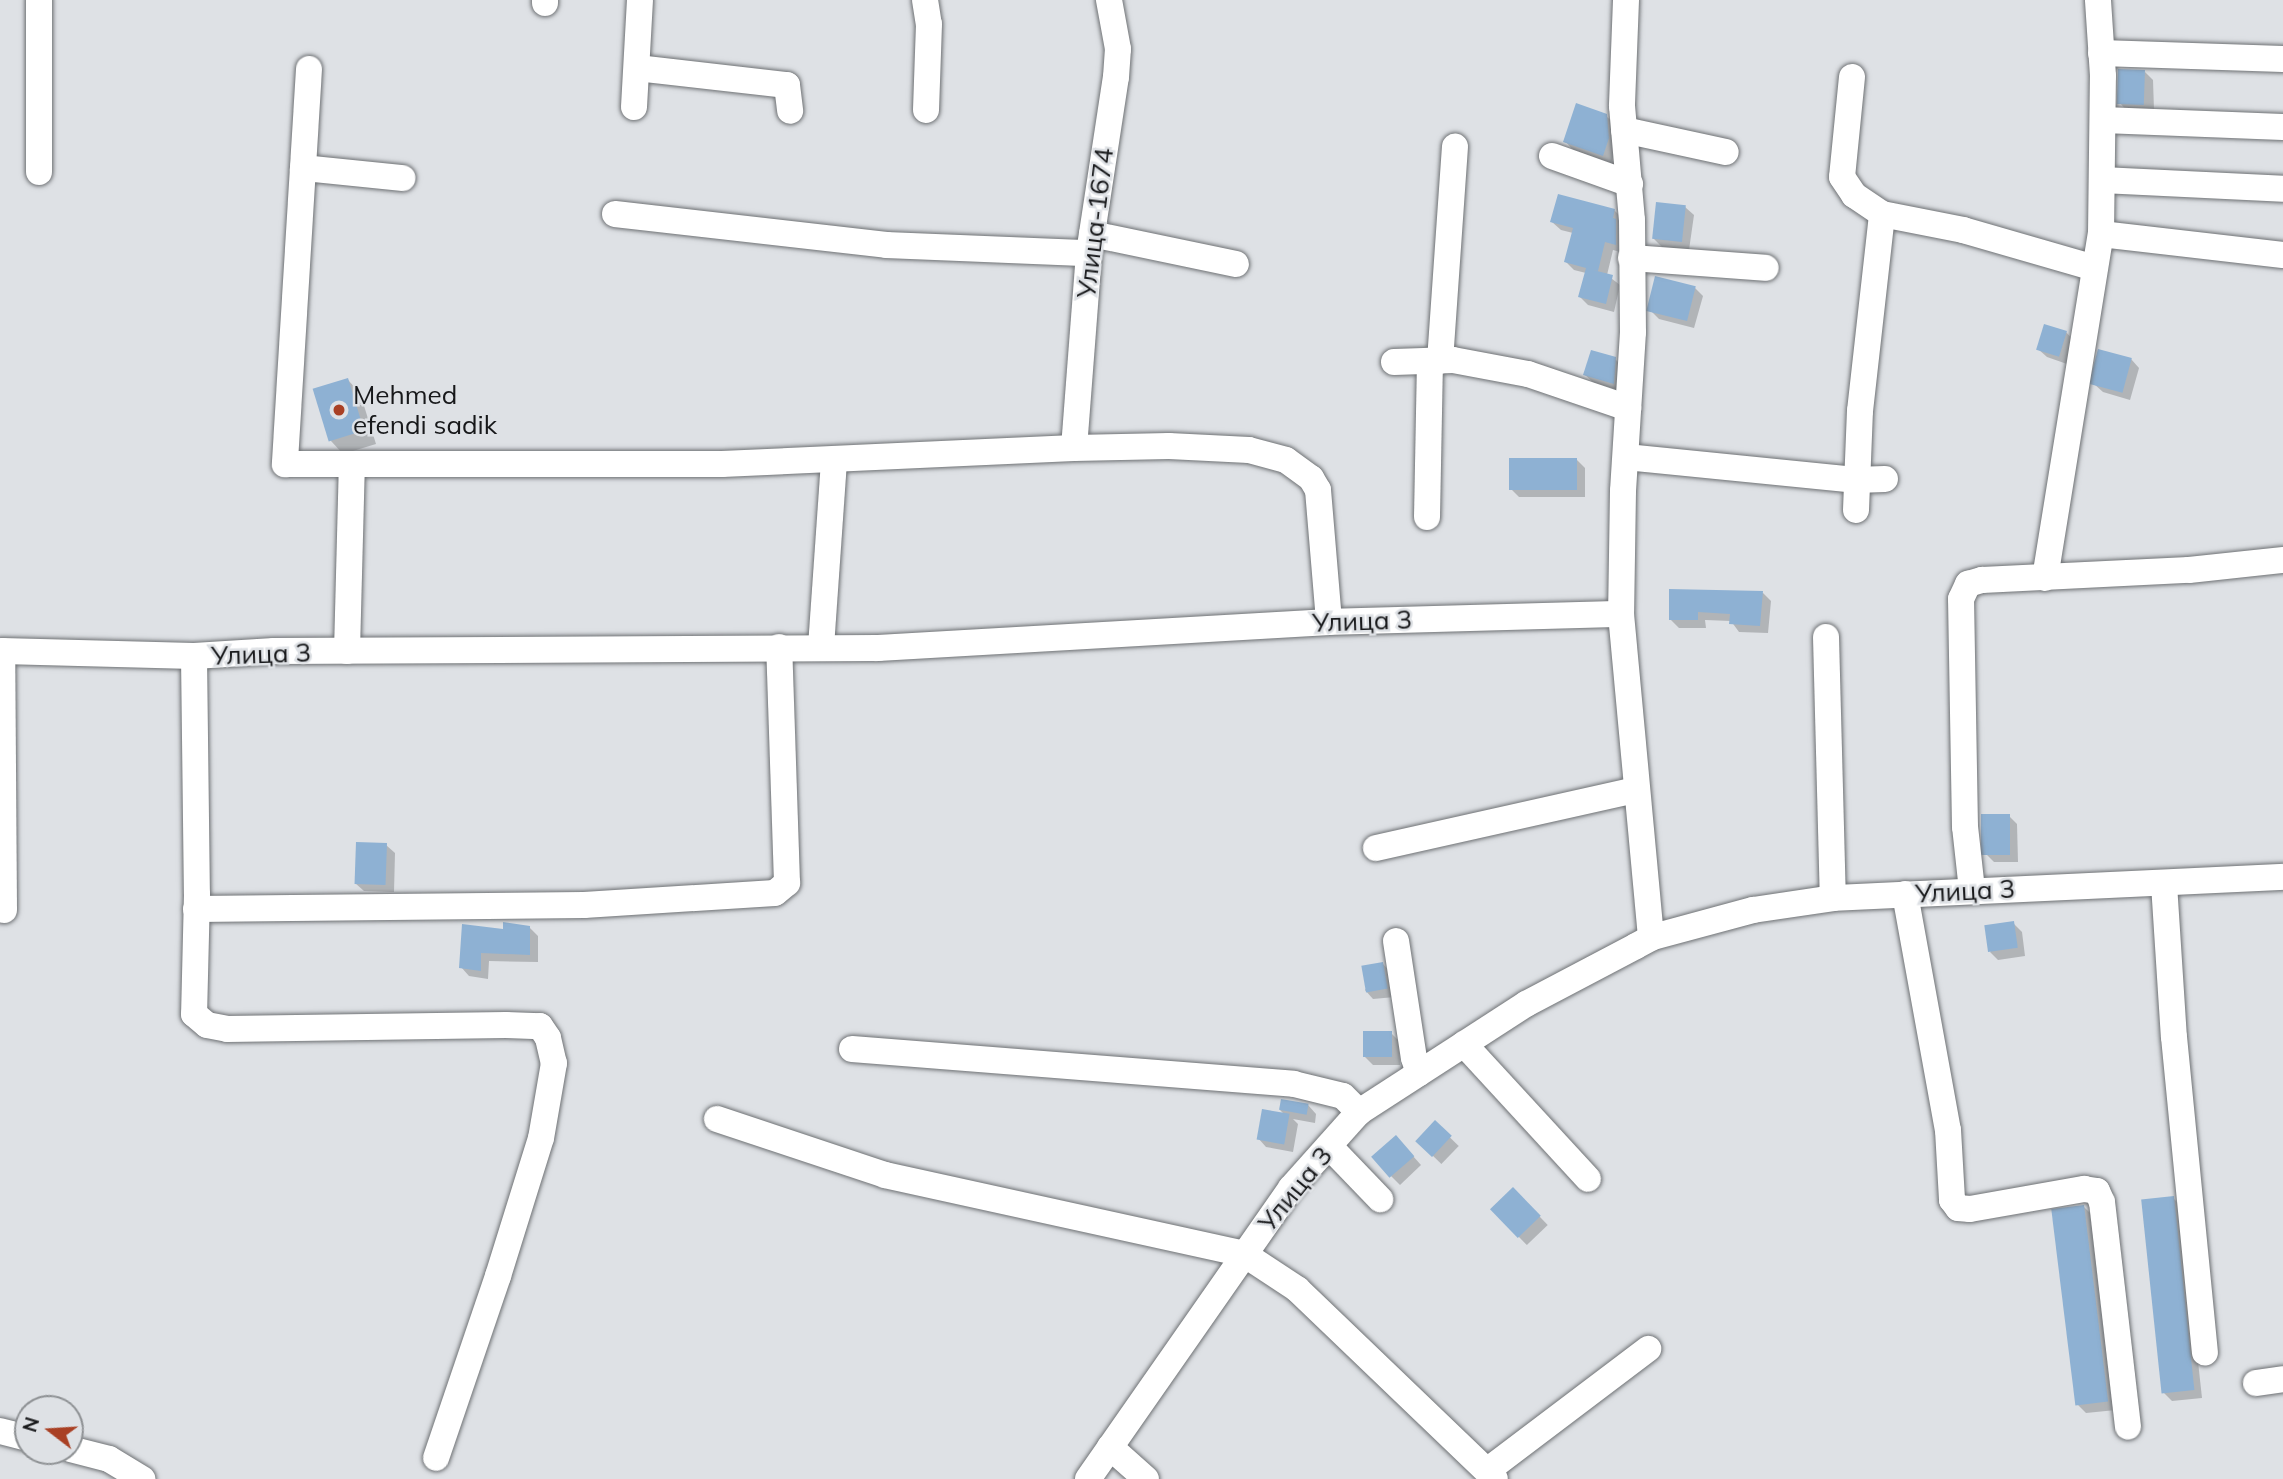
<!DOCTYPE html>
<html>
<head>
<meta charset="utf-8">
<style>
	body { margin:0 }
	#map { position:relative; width:2283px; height:1479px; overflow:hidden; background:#dee1e5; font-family:Mulish,sans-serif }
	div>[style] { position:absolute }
	.shadow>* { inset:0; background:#0003; transform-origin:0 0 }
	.building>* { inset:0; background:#8eb1d3; transform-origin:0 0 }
	.roads { filter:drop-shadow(0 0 2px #6e7174) drop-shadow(0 0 2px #6e7174) }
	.minor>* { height:26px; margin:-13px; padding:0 13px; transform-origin:13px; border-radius:13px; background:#fff }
	.dots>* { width:19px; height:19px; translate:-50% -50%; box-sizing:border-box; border:4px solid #dee1e5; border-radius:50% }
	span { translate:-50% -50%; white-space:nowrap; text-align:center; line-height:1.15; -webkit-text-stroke:5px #dee1e5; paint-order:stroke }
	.street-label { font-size:26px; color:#17181a }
	.poi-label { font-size:26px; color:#17181a }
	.left { translate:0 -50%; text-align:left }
	.north { position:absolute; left:14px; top:1395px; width:70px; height:70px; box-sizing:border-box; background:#dee1e5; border:2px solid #8e9194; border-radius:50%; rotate:287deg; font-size:19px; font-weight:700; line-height:28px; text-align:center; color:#17181a }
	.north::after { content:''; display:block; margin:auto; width:24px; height:32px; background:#a94024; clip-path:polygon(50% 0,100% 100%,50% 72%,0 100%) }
</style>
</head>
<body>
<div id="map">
	<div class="shadow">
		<div style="clip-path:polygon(2145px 72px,2153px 80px,2154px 110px,2128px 112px,2120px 103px)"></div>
		<div style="clip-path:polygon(1606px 116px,1615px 124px,1617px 147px,1611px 163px,1573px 150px,1565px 141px)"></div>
		<div style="clip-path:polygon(1685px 207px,1694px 215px,1689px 250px,1662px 247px,1653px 238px)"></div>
		<div style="clip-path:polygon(1614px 210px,1623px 219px,1624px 253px,1613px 250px,1607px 275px,1620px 285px,1614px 312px,1588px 305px,1580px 297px,1586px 273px,1574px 270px,1566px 262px,1573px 233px,1561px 230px,1552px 222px)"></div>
		<div style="clip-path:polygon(1695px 288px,1703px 296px,1694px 328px,1659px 319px,1650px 310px)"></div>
		<div style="clip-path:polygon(2066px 332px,2074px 341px,2067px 364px,2047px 357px,2038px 349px)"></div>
		<div style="clip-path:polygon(1615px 359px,1623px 367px,1622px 391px,1594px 383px,1585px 375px)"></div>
		<div style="clip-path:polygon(2131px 359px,2139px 368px,2130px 400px,2103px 392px,2094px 384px)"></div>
		<div style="clip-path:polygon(348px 380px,360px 393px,376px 444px,343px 454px,331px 441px)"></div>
		<div style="clip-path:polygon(1577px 460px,1585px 468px,1585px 497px,1519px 497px,1511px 489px)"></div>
		<div style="clip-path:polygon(1763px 593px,1771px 601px,1768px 633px,1739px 632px,1731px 621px,1705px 620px,1706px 628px,1679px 628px,1670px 619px)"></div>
		<div style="clip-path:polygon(2009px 816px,2017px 824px,2018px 862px,1994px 862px,1986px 854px)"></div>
		<div style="clip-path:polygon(386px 845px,395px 853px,394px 892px,364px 891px,355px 883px)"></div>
		<div style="clip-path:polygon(2013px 923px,2022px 932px,2025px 956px,1998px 960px,1990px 952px)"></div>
		<div style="clip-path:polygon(529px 927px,538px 936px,538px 962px,489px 961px,488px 979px,469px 976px,461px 967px,504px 931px)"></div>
		<div style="clip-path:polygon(1383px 964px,1391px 973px,1395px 997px,1373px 999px,1365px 990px)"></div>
		<div style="clip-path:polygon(1391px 1033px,1399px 1041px,1400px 1065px,1373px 1065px,1365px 1057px)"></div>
		<div style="clip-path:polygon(1308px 1105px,1316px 1114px,1315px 1123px,1293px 1119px,1298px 1124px,1293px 1152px,1266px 1147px,1258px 1138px,1285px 1115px,1280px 1110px)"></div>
		<div style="left:1435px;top:1123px;width:33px;height:25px;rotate:44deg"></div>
		<div style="clip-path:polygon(1404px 1146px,1421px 1165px,1400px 1185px,1391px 1176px)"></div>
		<div style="left:1513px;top:1189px;width:50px;height:29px;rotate:46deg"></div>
		<div style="clip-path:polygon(2173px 1198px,2181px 1206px,2202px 1398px,2172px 1401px,2164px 1393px)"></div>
		<div style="clip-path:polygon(2084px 1207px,2092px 1215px,2116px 1410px,2086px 1413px,2077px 1404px)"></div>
	</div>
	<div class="building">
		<div style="left:2118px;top:69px;width:27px;height:35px;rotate:2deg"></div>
		<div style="clip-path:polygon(1576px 103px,1607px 114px,1609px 138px,1603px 156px,1563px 142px)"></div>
		<div style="clip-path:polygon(1558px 194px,1615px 209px,1613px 218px,1616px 219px,1616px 245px,1605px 242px,1598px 271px,1593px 270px,1613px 275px,1606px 304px,1578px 297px,1586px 268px,1564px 262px,1573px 228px,1550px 222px)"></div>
		<div style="left:1656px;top:202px;width:30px;height:37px;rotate:6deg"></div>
		<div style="left:1655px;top:276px;width:42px;height:36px;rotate:14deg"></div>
		<div style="left:2044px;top:324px;width:24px;height:27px;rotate:17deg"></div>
		<div style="left:2098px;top:349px;width:35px;height:36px;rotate:15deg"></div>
		<div style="clip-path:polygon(1591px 350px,1616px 357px,1614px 384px,1583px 375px)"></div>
		<div style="left:348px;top:378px;width:55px;height:37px;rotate:73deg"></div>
		<div style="left:1509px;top:458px;width:68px;height:32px"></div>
		<div style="clip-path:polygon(1669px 589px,1763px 591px,1760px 626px,1729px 624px,1730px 614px,1698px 612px,1698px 620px,1669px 620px)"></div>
		<div style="left:1981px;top:814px;width:29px;height:41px"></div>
		<div style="left:356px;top:842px;width:31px;height:42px;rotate:2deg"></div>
		<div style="left:2014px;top:921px;width:27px;height:30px;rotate:82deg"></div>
		<div style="clip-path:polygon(503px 922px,530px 926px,530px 955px,481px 953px,481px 971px,459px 968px,462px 924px,503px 929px)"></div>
		<div style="left:1383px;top:962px;width:27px;height:22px;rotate:80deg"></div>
		<div style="left:1392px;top:1031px;width:26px;height:29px;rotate:90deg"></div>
		<div style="left:1281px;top:1099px;width:28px;height:11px;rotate:10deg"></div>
		<div style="left:1262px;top:1109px;width:28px;height:31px;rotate:10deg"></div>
		<div style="left:1435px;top:1120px;width:23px;height:29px;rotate:43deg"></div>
		<div style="left:1396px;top:1135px;width:28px;height:33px;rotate:49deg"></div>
		<div style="left:1513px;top:1187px;width:40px;height:32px;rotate:46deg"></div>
		<div style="left:2174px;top:1196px;width:195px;height:33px;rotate:84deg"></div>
		<div style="left:2084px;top:1205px;width:198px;height:33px;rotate:83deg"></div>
	</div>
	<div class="roads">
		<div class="minor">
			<div style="left:545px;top:0;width:3px;rotate:90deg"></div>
			<div style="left:925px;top:0;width:24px;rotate:81deg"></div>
			<div style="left:929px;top:24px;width:86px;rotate:92deg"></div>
			<div style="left:1626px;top:0;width:106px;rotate:92.2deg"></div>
			<div style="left:1622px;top:106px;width:114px;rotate:85deg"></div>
			<div style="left:1632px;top:220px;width:112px;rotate:89.5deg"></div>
			<div style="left:1633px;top:332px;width:159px;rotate:93.6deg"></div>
			<div style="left:1623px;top:491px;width:123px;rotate:90.9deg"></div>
			<div style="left:1621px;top:614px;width:325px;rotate:84.7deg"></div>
			<div style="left:2101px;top:53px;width:182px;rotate:1.9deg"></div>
			<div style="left:637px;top:68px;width:151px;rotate:6.5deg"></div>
			<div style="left:787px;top:85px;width:26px;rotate:83deg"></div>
			<div style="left:309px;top:69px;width:396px;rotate:93.5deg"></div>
			<div style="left:285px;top:464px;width:437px"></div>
			<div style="left:722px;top:464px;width:352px;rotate:-2.6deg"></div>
			<div style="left:1074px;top:448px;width:95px;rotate:-1.2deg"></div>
			<div style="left:1169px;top:446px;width:80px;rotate:2.9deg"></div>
			<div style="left:1249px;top:450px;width:38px;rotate:15deg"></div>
			<div style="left:1286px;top:460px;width:31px;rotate:36deg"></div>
			<div style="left:1311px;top:478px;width:14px;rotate:60deg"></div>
			<div style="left:1318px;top:490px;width:132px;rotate:85.2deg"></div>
			<div style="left:1852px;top:77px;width:100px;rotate:95.7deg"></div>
			<div style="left:1842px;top:177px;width:22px;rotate:56deg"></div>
			<div style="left:1854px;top:195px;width:34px;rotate:34deg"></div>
			<div style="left:1882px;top:214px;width:83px;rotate:11.2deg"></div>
			<div style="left:1963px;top:230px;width:137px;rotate:16.1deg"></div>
			<div style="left:634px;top:107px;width:107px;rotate:-86.8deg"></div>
			<div style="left:2103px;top:120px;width:180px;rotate:2.2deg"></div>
			<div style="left:1624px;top:130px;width:104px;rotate:12.2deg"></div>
			<div style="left:1552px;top:156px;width:83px;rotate:19.7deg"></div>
			<div style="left:303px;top:168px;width:100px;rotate:5.8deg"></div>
			<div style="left:39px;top:172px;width:172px;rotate:-90deg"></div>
			<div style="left:2102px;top:180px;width:181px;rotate:2.8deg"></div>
			<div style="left:615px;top:214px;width:273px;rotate:6.5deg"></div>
			<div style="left:886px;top:245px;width:203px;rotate:2.3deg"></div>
			<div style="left:1092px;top:234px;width:147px;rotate:11.8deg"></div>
			<div style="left:2101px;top:234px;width:183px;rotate:6.6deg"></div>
			<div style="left:1631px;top:258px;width:135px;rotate:4.2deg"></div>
			<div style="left:1440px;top:361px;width:215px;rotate:-86deg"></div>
			<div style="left:1394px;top:362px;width:59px;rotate:-1.9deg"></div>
			<div style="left:1453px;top:360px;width:76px;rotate:10.6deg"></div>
			<div style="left:1528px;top:374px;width:106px;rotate:18.8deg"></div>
			<div style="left:1074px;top:448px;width:196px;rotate:-85.6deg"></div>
			<div style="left:1089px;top:253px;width:178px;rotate:-81.3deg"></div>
			<div style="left:1116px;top:77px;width:28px;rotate:-86deg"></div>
			<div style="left:1118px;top:49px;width:50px;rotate:-100.4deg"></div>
			<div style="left:1626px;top:457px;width:230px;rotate:5.7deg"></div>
			<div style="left:1855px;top:480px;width:30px;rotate:-2deg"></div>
			<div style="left:1856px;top:510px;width:99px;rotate:-87.7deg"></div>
			<div style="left:1860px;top:411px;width:198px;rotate:-83.6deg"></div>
			<div style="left:1427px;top:517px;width:156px;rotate:-88.9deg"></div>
			<div style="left:2045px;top:578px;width:349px;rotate:-80.8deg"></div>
			<div style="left:2101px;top:234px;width:158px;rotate:-89.3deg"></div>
			<div style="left:2103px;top:76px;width:76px;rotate:-93.8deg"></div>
			<div style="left:1826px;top:637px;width:261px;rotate:88.5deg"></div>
			<div style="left:821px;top:647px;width:186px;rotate:-86deg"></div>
			<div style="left:347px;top:651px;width:186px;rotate:-88.5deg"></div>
			<div style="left:194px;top:656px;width:238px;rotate:89.3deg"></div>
			<div style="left:197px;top:894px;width:120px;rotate:91.4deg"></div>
			<div style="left:194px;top:1014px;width:17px;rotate:40deg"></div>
			<div style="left:207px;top:1025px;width:20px;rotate:11deg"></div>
			<div style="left:227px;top:1029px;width:279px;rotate:-0.8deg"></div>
			<div style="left:506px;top:1025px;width:34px;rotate:2deg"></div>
			<div style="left:540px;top:1026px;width:14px;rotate:56deg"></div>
			<div style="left:548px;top:1038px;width:26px;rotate:77deg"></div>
			<div style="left:554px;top:1063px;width:76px;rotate:99.8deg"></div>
			<div style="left:541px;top:1138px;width:145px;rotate:107.3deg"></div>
			<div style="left:498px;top:1276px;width:192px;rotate:108.8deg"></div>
			<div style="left:1376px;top:848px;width:266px;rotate:-12.6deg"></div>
			<div style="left:2164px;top:884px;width:153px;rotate:86.3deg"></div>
			<div style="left:2174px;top:1037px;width:317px;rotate:84.4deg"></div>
			<div style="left:1972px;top:890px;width:63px;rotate:-96.3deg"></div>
			<div style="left:1965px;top:827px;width:228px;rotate:-91deg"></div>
			<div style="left:1961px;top:599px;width:17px;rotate:-65deg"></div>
			<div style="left:1968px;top:584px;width:15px;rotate:-16deg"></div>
			<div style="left:1982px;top:580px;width:207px;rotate:-2.8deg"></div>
			<div style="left:2189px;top:570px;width:95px;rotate:-6.1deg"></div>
			<div style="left:1905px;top:894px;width:240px;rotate:79.7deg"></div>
			<div style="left:1948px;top:1130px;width:70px;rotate:86.7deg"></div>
			<div style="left:1952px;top:1200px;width:10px;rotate:53deg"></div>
			<div style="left:1958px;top:1208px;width:12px;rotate:5deg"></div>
			<div style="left:1970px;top:1209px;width:116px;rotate:-10deg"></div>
			<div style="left:2084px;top:1189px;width:13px;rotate:9deg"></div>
			<div style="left:2097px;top:1191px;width:12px;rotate:66deg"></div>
			<div style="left:2102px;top:1202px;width:226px;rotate:83.4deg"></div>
			<div style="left:196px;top:909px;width:388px;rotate:-0.6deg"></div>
			<div style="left:584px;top:905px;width:191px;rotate:-3.6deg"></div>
			<div style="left:775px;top:893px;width:16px;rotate:-40deg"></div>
			<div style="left:787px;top:883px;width:236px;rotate:-91.9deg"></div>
			<div style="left:4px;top:910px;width:259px;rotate:-90.4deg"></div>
			<div style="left:2px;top:651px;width:192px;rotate:1.5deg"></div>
			<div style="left:194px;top:656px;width:80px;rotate:-3.6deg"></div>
			<div style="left:274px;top:651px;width:604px;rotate:-0.28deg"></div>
			<div style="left:878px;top:648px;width:452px;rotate:-3.3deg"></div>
			<div style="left:1329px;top:622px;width:292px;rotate:-1.6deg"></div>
			<div style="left:1396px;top:941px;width:118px;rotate:81.3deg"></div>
			<div style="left:1414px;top:1058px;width:16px;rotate:72deg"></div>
			<div style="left:1464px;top:1044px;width:183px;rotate:47.4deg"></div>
			<div style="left:852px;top:1049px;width:443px;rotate:4.5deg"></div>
			<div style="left:1294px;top:1084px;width:50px;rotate:13.8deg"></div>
			<div style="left:1343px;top:1096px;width:23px;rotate:45deg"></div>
			<div style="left:717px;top:1119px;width:177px;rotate:18.4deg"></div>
			<div style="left:885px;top:1175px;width:368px;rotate:12.4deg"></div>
			<div style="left:1244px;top:1254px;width:64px;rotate:33.4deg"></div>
			<div style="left:1297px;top:1289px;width:274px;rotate:43.8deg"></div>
			<div style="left:1329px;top:1146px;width:74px;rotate:46.1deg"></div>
			<div style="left:2256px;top:1383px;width:27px;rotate:-8deg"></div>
			<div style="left:0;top:1431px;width:29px;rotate:14deg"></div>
			<div style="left:1110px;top:1447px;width:48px;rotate:41.6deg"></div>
			<div style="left:70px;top:1449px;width:40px;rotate:14.4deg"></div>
			<div style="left:109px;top:1459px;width:39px;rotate:31deg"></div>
			<div style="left:1488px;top:1470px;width:201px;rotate:-37.1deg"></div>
			<div style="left:1088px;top:1479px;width:355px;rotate:-55.1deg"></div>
			<div style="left:1291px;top:1188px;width:102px;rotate:-48.2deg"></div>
			<div style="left:1359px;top:1112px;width:199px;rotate:-32.9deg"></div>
			<div style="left:1526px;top:1004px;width:124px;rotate:-27.8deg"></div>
			<div style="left:1636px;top:946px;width:19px;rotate:-28deg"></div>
			<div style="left:1653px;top:937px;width:104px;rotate:-15.1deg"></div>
			<div style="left:1753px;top:910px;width:81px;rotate:-8.5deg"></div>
			<div style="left:1833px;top:898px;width:450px;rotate:-2.7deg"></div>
		</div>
	</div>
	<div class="dots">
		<div style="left:339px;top:410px;background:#a94024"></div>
	</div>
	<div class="street-label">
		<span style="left:1095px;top:223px;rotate:-83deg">Улица-1674</span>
		<span style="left:1362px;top:621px;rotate:-2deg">Улица 3</span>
		<span style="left:261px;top:654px;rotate:-2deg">Улица 3</span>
		<span style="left:1965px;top:891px;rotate:-3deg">Улица 3</span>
		<span style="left:1295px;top:1189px;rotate:-51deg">Улица 3</span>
	</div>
	<div class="poi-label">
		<span class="left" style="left:353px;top:410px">Mehmed<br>efendi sadik</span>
	</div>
	<div class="north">N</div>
</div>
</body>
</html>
